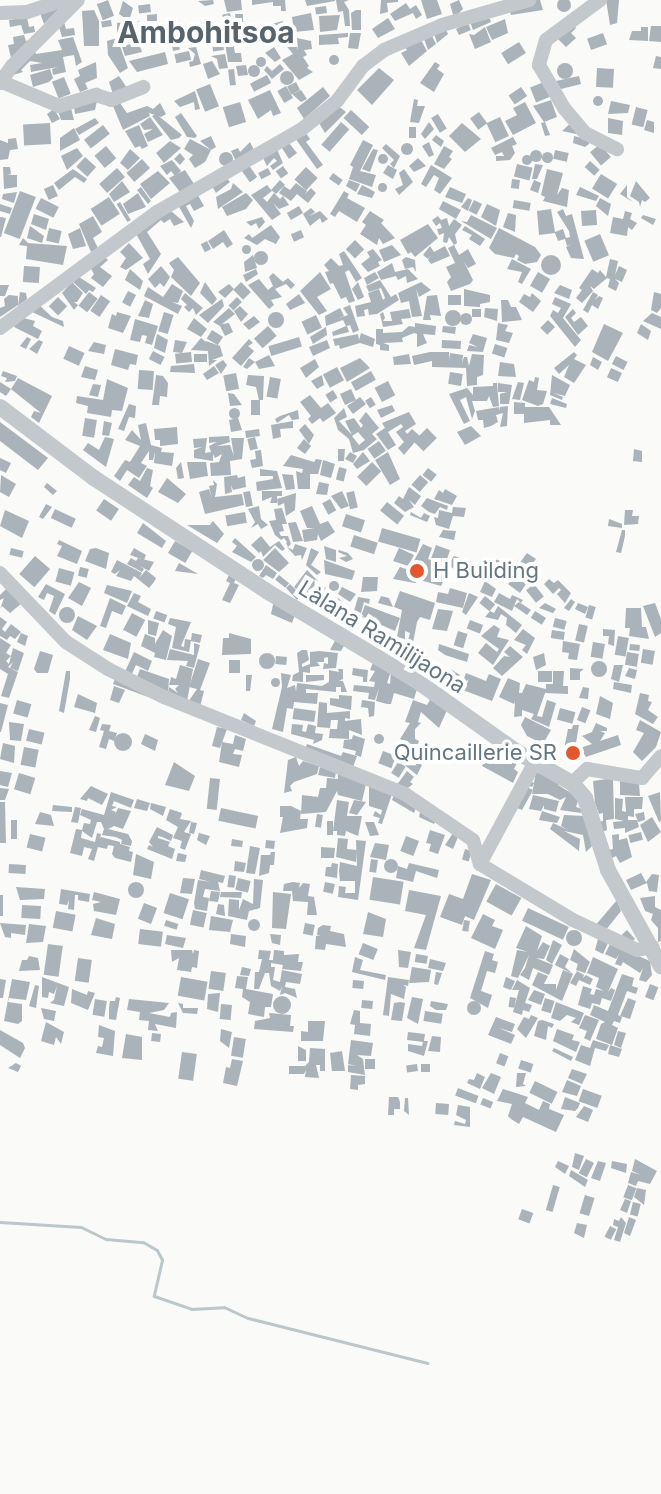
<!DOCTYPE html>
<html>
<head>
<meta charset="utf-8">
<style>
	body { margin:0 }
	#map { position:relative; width:661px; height:1494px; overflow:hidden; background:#fafaf8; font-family:Inter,sans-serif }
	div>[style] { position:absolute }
	.stream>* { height:3px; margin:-1.5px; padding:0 1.5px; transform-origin:1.5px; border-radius:1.5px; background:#bbc7cb }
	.building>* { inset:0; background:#aab3b9; transform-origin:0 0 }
	.round { border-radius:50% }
	.minor>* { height:14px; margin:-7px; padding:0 7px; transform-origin:7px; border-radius:7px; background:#c3c8cc }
	.tertiary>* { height:16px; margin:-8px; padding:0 8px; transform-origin:8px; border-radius:8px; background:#c3c8cc }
	.dots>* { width:22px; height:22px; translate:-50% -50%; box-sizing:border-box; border:4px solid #fff; border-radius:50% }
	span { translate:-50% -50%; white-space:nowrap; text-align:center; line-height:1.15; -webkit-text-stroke:8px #fff; paint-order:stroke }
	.poi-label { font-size:22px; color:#657683 }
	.left { translate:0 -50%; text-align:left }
	.right { translate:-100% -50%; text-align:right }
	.street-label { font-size:22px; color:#657683 }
	.district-label { font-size:30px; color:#57646e; font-weight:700 }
</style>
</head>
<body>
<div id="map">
	<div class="stream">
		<div style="left:0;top:1222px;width:81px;rotate:3.5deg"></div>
		<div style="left:81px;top:1227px;width:28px;rotate:26deg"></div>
		<div style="left:106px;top:1239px;width:37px;rotate:5deg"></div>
		<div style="left:143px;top:1242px;width:16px;rotate:30deg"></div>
		<div style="left:157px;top:1250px;width:11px;rotate:63deg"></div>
		<div style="left:162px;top:1260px;width:37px;rotate:103deg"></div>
		<div style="left:154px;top:1296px;width:39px;rotate:19deg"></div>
		<div style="left:191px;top:1309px;width:33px;rotate:-3deg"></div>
		<div style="left:224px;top:1307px;width:26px;rotate:25deg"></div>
		<div style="left:248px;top:1318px;width:185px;rotate:14.1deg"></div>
	</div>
	<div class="building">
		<div class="round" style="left:557px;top:-2px;width:14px;height:14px"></div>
		<div style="left:108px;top:0;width:17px;height:12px;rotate:69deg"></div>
		<div style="clip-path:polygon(213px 0,214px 4px,205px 6px,198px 1px)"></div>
		<div style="clip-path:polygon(224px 0,241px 0,242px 10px,227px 12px)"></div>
		<div style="clip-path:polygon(252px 0,285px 0,286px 11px,281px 11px,281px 6px,273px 6px,273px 2px,252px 5px)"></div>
		<div style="clip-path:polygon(305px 0,335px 0,335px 1px,307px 6px)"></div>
		<div style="clip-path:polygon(336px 0,349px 0,344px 2px,349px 10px,350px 26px,345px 26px,343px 11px,338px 12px)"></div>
		<div style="clip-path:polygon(381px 0,398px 0,398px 2px,387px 3px,388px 12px,380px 14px)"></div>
		<div style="clip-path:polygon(421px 0,437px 0,442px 14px,427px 19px)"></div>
		<div style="clip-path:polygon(459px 0,463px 9px,454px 18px,450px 4px)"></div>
		<div style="clip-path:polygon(534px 0,540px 0,543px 10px,511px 15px,509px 9px)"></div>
		<div style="clip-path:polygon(606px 0,619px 0,617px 23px,610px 25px)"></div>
		<div style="clip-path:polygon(123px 1px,133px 8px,129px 21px,119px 14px)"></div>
		<div style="clip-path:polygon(406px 3px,410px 9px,416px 5px,422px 15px,416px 19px,413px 13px,395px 21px,390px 14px)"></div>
		<div style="clip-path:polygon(64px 4px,44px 24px,39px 10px)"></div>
		<div style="left:150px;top:4px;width:8px;height:12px;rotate:83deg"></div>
		<div style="left:326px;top:6px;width:7px;height:11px;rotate:82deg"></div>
		<div style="clip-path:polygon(94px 10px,99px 21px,99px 46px,84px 46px,82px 11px)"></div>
		<div style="clip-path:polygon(356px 10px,361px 10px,361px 30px,352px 30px,351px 13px)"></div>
		<div style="left:230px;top:13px;width:13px;height:8px;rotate:77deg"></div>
		<div style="clip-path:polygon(311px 13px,314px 30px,294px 32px,292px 17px)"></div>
		<div style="clip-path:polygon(157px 14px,157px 21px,147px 21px,147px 15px)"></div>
		<div style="clip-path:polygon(235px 14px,243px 14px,243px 23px,236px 24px)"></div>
		<div style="clip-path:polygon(340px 15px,337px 30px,320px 32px,319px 16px)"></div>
		<div style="clip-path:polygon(27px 17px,29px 27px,34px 26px,35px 32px,24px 34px,21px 25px,10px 27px,9px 20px)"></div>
		<div style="clip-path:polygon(489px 17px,491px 22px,473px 30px,470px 22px)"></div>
		<div style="clip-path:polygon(388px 18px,395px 29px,378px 38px,372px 29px)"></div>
		<div style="clip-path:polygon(505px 19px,508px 33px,492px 40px,486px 27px)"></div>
		<div style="left:111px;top:20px;width:6px;height:10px;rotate:81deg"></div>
		<div style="clip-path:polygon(138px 21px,146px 26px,152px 24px,151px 29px,137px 27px)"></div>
		<div style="left:283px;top:21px;width:12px;height:15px;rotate:76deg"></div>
		<div style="clip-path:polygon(64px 22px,66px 29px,74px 28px,75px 35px,62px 37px,59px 27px)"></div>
		<div style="clip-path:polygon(123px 22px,123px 34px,117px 35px,117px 23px)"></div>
		<div style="clip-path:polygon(468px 23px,471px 30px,459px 35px,456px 29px)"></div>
		<div style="clip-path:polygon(572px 23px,576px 28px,571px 33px,576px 38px,566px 47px,556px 37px)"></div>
		<div style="clip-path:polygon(651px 26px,661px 26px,661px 42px,649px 41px)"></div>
		<div style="clip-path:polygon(445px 27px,448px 34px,437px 43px,434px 33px)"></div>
		<div style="clip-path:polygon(485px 27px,491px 42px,475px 49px,469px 34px,474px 35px)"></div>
		<div style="clip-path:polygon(641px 27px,648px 27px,648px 41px,629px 40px,632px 31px,641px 31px)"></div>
		<div style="left:175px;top:28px;width:22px;height:7px;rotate:77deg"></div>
		<div class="round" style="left:126.5px;top:31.5px;width:11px;height:11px"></div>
		<div style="clip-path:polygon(245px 32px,245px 40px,225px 39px,225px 33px)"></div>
		<div style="clip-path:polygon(348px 33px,348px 37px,338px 38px,339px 44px,319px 45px,319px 35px)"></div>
		<div style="clip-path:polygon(350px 33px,361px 33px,358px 49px,348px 48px)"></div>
		<div style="left:603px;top:33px;width:12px;height:17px;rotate:70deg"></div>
		<div style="clip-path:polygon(156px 34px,157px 45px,141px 43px,141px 35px)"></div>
		<div style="clip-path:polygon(24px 35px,26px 41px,35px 39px,12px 62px,8px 45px,14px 44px,13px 37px)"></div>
		<div style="clip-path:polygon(293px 36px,298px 50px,297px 38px,311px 41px,312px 49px,304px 50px,307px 55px,303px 57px,309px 66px,307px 68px,313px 72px,299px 80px,282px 60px,293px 54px,283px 42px)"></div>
		<div style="clip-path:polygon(432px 36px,436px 44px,428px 50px,424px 39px)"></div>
		<div style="clip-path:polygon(73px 37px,82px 62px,76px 66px,74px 55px,63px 57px,66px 72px,53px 75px,52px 69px,58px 67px,31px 72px,30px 65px,42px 63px,30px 61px,21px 70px,23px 72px,13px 75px,13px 70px,21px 67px,18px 64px,34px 49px,36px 54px,62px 50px,58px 40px)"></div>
		<div style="clip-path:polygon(117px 38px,128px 68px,120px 73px,108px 55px,107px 41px)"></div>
		<div style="clip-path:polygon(421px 40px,427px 51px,409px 66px,401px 53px,407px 50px,405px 47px)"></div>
		<div style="clip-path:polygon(138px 41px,142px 52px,125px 56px,122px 47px)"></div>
		<div style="clip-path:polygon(233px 42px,235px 53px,241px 53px,242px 62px,228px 62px,225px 43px)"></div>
		<div style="left:519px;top:42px;width:13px;height:21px;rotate:58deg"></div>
		<div style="left:223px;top:43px;width:7px;height:11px;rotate:82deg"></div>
		<div style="clip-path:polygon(196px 47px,201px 64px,190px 67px,189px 62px,193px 61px,195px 54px,188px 48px)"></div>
		<div style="clip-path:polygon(274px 47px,281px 58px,275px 62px,265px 53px)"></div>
		<div style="left:189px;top:51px;width:9px;height:15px;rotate:77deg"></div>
		<div style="clip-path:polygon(165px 52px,168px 64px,137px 72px,129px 61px)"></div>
		<div style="clip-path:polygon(225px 54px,228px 68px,219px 69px,217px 59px,211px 56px)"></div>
		<div class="round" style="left:329px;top:55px;width:10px;height:10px"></div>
		<div style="clip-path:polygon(656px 56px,661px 57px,661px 69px,653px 68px)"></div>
		<div class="round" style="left:256px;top:57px;width:10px;height:10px"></div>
		<div style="clip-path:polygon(212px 61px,220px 74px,208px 79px,203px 64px)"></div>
		<div style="clip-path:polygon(96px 62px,97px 78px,85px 83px,88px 89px,80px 92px,74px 79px,80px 76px,78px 70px)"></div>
		<div style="clip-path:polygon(435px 62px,440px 65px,437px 69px,444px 74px,434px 92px,420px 83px)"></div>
		<div class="round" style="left:557px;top:63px;width:16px;height:16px"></div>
		<div style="clip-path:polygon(280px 64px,284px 69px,272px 79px,264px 70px,267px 66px,272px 71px)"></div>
		<div style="clip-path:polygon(246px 65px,248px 75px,238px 76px,236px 66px)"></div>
		<div class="round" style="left:248px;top:65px;width:12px;height:12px"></div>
		<div style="clip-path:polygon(379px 68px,394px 80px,372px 105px,357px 90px)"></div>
		<div style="left:597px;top:68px;width:17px;height:19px;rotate:3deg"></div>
		<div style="clip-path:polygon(50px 69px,53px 78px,49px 82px,33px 87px,30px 75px)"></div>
		<div style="left:234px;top:69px;width:16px;height:6px;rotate:83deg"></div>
		<div class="round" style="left:280px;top:71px;width:14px;height:14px"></div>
		<div style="left:267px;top:75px;width:9px;height:19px;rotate:63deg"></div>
		<div style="clip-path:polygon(119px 76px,127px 88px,113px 94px,109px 82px)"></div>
		<div style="clip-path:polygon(579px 76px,581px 84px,561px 89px,556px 81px)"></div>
		<div style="left:64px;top:77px;width:18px;height:13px;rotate:68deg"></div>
		<div style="left:296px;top:82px;width:9px;height:10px;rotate:63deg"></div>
		<div style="left:544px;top:82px;width:16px;height:15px;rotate:68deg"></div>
		<div style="left:210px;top:84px;width:24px;height:15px;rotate:68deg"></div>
		<div style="left:286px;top:86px;width:14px;height:10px;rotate:60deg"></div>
		<div style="clip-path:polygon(323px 87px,330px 96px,304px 119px,297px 108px)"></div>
		<div style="left:521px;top:87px;width:11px;height:15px;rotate:56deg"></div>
		<div style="clip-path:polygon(270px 90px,281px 113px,273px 116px,271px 110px,258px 119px,248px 100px)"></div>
		<div style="clip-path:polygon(301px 90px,307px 99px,301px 102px,292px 94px)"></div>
		<div style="clip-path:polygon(195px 91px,200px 109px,195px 110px,194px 102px,180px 107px,174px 101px)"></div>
		<div class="round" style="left:593px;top:96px;width:10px;height:10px"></div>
		<div style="clip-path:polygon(414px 99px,418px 100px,417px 106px,425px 106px,419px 123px,410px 122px)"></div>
		<div style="clip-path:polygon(551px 100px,557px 117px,544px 122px,533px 106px)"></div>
		<div style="clip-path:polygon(97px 101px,95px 110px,75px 114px,74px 107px)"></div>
		<div style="clip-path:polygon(611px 101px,630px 105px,628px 113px,608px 114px)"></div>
		<div style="left:240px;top:102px;width:21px;height:18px;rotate:73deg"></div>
		<div style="clip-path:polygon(525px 102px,536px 123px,513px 135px,505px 121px,517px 115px,513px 108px)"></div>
		<div style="clip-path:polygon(120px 103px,127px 113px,147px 106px,153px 109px,160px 103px,166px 114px,161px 117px,149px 113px,150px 116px,123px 130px,113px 106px)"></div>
		<div style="clip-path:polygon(337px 105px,346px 112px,325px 133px,319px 123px)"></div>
		<div style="left:636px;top:107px;width:12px;height:18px;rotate:14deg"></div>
		<div style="clip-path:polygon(71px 108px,74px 120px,61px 120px,58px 111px)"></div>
		<div style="clip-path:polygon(54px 109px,60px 119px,52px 123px,47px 114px)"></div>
		<div style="left:351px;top:110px;width:25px;height:11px;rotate:43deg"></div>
		<div style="left:479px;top:112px;width:14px;height:11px;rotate:54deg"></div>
		<div style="clip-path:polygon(181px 113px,197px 136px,195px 138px,187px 137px,175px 117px)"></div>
		<div style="clip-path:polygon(156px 114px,182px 135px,179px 138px,171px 140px,152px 116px)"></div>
		<div style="left:438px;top:114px;width:17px;height:8px;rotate:59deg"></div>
		<div style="clip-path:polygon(150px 117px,163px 135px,148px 142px,144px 134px,153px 129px,144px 130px,140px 124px)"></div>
		<div style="left:500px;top:117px;width:21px;height:15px;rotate:65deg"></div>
		<div style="clip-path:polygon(95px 118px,99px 123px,79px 135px,75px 129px)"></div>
		<div style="clip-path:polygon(608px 118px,623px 121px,622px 135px,608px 133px)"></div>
		<div style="clip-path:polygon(574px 120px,581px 135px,562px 131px)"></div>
		<div style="clip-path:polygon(647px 120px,654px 122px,654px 133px,644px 130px)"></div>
		<div style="left:341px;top:122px;width:11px;height:30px;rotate:41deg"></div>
		<div style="clip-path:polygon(429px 122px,434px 129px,425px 139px,421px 134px)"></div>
		<div style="clip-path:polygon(545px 122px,550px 135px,545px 136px,541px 123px)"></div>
		<div style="left:50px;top:123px;width:21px;height:27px;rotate:87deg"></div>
		<div style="clip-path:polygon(462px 123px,481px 139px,465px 152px,449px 136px)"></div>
		<div style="left:103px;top:125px;width:11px;height:24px;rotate:52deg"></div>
		<div style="clip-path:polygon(139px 125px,148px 146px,142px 149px,140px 146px,135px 148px,125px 131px)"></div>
		<div style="left:409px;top:127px;width:7px;height:11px"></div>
		<div style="clip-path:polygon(74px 128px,80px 140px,60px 151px,60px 138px)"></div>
		<div style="clip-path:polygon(306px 133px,310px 139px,306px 142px,323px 165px,317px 169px,295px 138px)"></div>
		<div style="clip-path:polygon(436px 135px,444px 141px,441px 147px,432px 140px)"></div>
		<div style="clip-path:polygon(211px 136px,216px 147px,211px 150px,200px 141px)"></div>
		<div style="clip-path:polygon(574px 136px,590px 140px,589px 144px,585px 147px,573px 143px)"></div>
		<div style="clip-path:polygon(513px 137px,517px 144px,512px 146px,515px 153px,510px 160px,496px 161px,496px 156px,504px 156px,502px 152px,495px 155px,491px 148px)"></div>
		<div style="clip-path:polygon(16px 138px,18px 149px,10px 150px,8px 159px,0 160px,0 140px,8px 143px,8px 139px)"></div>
		<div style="clip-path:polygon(190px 139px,211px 150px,205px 162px,195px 168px,189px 159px,193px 155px,184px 149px)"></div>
		<div style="clip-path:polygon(363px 140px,373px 145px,360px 171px,376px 175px,372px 187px,349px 179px,353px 167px,350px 165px)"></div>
		<div style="clip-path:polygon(170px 141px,181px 148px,164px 163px,156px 153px)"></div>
		<div style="clip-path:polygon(250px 142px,254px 150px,236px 161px,231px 151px,238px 148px,240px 152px)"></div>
		<div style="clip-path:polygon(429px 142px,434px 155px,429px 157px,422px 146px)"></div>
		<div class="round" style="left:401px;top:143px;width:12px;height:12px"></div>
		<div style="clip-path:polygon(289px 143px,297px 153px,289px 159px,282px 148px)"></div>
		<div style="clip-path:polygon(386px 144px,400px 156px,394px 168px,390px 164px,394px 160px,382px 148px)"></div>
		<div style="left:600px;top:144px;width:17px;height:13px;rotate:50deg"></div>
		<div style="left:106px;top:146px;width:16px;height:15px;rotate:50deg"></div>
		<div style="clip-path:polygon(444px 146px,453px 151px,449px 157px,452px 159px,444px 169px,434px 164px)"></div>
		<div style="clip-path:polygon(276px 147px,283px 163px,273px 170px,270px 166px,277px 161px,274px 158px,267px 166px,262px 156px)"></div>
		<div style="clip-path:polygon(77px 148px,83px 156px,67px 170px,61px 156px)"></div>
		<div style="clip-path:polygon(130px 149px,140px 158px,128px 170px,120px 163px)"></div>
		<div style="clip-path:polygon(373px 149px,378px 150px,370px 172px,362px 169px)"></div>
		<div style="left:555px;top:150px;width:14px;height:9px;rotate:12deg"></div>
		<div class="round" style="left:530px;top:150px;width:12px;height:12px"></div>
		<div class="round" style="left:541.5px;top:151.5px;width:11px;height:11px"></div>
		<div class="round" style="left:219px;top:152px;width:14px;height:14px"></div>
		<div style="clip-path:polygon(180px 153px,185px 159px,180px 165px,174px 159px)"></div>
		<div class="round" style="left:378px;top:154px;width:10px;height:10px"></div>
		<div class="round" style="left:522px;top:155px;width:10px;height:10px"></div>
		<div style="left:85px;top:157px;width:15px;height:13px;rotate:42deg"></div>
		<div style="clip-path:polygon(418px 158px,426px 166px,414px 172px,409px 166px)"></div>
		<div style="left:142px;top:159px;width:12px;height:21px;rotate:48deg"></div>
		<div style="clip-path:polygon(172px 160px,181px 171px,175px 176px,171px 171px,167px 175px,160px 166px)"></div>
		<div style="left:590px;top:161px;width:13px;height:8px;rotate:42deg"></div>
		<div style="left:248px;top:164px;width:16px;height:9px;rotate:55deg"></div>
		<div style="left:517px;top:164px;width:16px;height:13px;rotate:14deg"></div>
		<div style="clip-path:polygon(535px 164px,543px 165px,537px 179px,532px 179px)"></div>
		<div style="clip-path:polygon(388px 165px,397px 170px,393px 179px,383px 173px)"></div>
		<div style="clip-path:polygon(431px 165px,452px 178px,440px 194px,434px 190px,439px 178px,434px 175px,426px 187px,421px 184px)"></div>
		<div style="left:283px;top:166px;width:9px;height:9px;rotate:54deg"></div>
		<div style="clip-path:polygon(3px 167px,10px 167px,11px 174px,7px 175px,17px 175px,17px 187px,4px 189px)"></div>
		<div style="left:306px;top:167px;width:16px;height:17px;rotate:43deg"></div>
		<div style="left:117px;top:168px;width:12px;height:24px;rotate:48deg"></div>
		<div style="left:268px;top:168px;width:7px;height:11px;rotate:63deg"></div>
		<div style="clip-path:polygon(73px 169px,87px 179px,84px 183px,75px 177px,59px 190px,54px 183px)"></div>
		<div style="clip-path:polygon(404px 169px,413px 182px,399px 195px,395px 189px,403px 185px,399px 173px)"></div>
		<div style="clip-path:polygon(547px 169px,563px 173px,557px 195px,562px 188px,569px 190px,567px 207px,543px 201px,545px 197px,541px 195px)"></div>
		<div style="clip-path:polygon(185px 170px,194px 184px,180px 192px,169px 178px)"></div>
		<div style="clip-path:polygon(158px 171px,170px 183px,151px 199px,140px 184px)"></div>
		<div style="left:333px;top:173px;width:12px;height:7px;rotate:35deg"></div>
		<div style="left:601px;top:174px;width:19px;height:17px;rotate:32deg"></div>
		<div style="clip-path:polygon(225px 176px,230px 182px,216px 193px,211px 184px)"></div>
		<div style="left:512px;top:179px;width:8px;height:9px;rotate:7deg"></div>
		<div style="clip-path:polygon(280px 180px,285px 185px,276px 194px,271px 190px)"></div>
		<div style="clip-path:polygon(349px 180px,360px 184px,356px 192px,346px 186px)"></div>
		<div style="clip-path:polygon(534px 180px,541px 183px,538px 193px,530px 190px)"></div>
		<div style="clip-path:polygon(122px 181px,130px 192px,114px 202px,109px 194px)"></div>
		<div style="clip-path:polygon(636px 181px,650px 198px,645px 202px,642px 200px,640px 207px,639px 202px,630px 196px)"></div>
		<div class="round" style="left:377.5px;top:182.5px;width:9px;height:9px"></div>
		<div style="clip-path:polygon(233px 183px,243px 192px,218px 209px,216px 197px,231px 189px)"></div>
		<div style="clip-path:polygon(296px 183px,307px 191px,305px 194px,311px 188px,316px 193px,308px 203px,297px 194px,291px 201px,279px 193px,284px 186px,290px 190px)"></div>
		<div style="left:53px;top:185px;width:12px;height:10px;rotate:66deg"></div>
		<div style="clip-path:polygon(267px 185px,272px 191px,263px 198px,267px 202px,274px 193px,280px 199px,283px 196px,289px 205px,279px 209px,273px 203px,281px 214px,272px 220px,251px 195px)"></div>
		<div style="clip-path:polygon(362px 185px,375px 192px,372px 198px,357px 194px)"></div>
		<div style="clip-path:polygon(627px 185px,627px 197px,633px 202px,620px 194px)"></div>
		<div style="clip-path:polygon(141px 187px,151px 201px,148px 204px,137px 190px)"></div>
		<div style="clip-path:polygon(450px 187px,466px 194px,462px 203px,445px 197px)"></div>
		<div style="clip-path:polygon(580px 187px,599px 196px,596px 201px,576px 195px)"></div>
		<div style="left:20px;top:191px;width:17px;height:45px;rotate:21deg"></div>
		<div style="clip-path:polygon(344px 191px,349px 194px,347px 198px,365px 208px,357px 222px,339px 211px,335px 217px,330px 214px)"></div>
		<div style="clip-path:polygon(17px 192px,14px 203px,2px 199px,3px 194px)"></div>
		<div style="clip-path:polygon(196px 192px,204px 206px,194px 211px,190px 204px,186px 206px,194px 221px,191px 228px,178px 205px)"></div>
		<div style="clip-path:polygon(138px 193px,146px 207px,128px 214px,123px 204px)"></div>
		<div style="clip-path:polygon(246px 193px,253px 200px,246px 209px,227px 216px,222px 207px)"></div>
		<div style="left:109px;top:197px;width:20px;height:22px;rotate:57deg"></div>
		<div style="left:41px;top:198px;width:20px;height:12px;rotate:27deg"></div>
		<div style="clip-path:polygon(468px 198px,472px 200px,468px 211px,461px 207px)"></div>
		<div style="clip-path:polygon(600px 198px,611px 204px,608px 216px,596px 206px)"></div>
		<div style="left:474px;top:200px;width:9px;height:12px;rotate:27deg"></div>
		<div style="left:514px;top:200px;width:17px;height:8px;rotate:10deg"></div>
		<div style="clip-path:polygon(443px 201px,461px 210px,456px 219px,439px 209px)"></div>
		<div style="left:120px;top:202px;width:21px;height:4px;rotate:59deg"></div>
		<div style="clip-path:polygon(0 204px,12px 208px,10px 214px,0 211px)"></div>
		<div style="clip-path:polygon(487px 204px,500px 210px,496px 226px,481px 217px)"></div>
		<div style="left:299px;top:206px;width:8px;height:14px;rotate:60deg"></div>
		<div style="clip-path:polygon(311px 208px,315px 212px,309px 216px,320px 211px,328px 219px,322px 223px,320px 218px,310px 226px,303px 214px)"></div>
		<div style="clip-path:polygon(551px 209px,555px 232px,563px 229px,566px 238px,570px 237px,569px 231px,557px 212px,563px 209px,566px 216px,572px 214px,584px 259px,571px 258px,566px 247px,572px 244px,567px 246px,565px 239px,558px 241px,555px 233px,539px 235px,537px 211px)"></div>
		<div style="left:596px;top:210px;width:15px;height:15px;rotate:86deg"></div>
		<div style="clip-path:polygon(171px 211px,184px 222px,174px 226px,170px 219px,164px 223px,161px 220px,147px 232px,161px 254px,148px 274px,143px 264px,150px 259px,135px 232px)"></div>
		<div style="clip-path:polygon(370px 211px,384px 220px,381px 223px,395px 238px,383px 244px,379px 238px,377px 245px,360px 234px,366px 225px,362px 222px)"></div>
		<div style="clip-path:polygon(625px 211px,632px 213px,630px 219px,637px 223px,632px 230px,628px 227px,627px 236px,610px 233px,613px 217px,623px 219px)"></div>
		<div style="clip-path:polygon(508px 213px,516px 215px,515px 232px,503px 227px)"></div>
		<div style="clip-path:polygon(34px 214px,49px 219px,46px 230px,31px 224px)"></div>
		<div style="clip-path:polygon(471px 215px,497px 228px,491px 239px,461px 221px,467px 222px)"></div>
		<div style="clip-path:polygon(643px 215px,656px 219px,653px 225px,641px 218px)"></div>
		<div style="clip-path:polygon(93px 216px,102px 232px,93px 238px,98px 248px,91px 252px,79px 224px)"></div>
		<div style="clip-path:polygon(438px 216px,441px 220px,447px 218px,449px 226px,454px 219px,462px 225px,455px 234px,457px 243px,454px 245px,449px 237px,447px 243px,443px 242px,444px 233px,439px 235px,437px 229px,442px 228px,440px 223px,436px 226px,432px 220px)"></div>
		<div style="clip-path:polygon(0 217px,6px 218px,1px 237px,0 237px)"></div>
		<div style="clip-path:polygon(262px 217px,265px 222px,259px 229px,256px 223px,251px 226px,246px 222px)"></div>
		<div style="clip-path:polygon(428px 224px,438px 238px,415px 257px,411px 252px,408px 254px,400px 240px)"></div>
		<div style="clip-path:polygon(271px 225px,280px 237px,276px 244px,265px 239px,257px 245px,244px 238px,249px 234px,252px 238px)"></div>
		<div style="clip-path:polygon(30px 226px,44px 236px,42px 243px,27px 238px)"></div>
		<div style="clip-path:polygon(465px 226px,485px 239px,480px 246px,469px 239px,472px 235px,462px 230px)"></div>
		<div style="left:49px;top:228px;width:13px;height:13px;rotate:13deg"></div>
		<div style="clip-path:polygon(80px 228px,86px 246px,73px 249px,68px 234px)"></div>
		<div style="clip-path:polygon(499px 228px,535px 247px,541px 255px,537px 262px,525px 264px,517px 260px,519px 256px,516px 254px,514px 258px,495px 254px,489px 248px)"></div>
		<div style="clip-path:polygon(224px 230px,233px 244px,227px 248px,223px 242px,213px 249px,208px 241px)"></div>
		<div style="left:301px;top:230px;width:8px;height:11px;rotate:67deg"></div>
		<div style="left:600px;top:234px;width:23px;height:17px;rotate:67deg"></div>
		<div style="clip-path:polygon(23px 238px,28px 243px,67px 246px,63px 265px,26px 259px,27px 246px,19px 245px)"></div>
		<div style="left:355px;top:240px;width:13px;height:13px;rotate:45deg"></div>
		<div style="left:207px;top:241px;width:9px;height:7px;rotate:63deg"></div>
		<div style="clip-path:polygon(129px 243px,143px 258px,126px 270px,120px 267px,126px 258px,120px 252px)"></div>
		<div class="round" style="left:241.5px;top:244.5px;width:9px;height:9px"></div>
		<div style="clip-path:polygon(392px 245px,401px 255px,384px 262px,379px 250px)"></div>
		<div style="clip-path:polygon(454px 245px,459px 255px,468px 249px,476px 264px,468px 268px,464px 262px,473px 280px,470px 284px,451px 291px,447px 282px,451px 277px,446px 267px,455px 263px,448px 248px)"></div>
		<div style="clip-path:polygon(430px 246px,434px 252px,445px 246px,450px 256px,431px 264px,428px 260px,431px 255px,428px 259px,423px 255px)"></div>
		<div style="clip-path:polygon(373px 249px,382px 260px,378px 262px,380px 266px,368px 272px,361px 264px,370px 257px,367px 252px)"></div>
		<div class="round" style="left:254px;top:251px;width:14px;height:14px"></div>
		<div style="clip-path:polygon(344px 251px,362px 278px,356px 282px,349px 270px,345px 272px,355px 301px,349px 303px,346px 297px,341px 299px,333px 283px,330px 284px,325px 272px,329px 271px,324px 265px,331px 258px,339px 266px,343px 265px,339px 254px)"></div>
		<div style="clip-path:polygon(253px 255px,257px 268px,245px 272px,244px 262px)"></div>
		<div class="round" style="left:541px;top:255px;width:20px;height:20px"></div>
		<div style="clip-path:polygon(105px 257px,108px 260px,100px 267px,112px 276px,103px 287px,91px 278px,94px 274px,90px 267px)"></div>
		<div style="clip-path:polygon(178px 257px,200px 283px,191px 296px,171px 277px,174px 270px,169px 263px)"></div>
		<div style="clip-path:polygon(406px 257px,415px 260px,416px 272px,413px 267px,405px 269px,402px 260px)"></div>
		<div style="clip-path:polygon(512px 259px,531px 269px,522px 284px,518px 282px,522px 272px,507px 269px)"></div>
		<div style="clip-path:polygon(610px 259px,618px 261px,615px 275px,619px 266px,627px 270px,622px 282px,615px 279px,619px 283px,616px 291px,608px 287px,610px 279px,607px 278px,594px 289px,590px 286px,593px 291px,582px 303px,576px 298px,582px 290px,579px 288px,592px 269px,598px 273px,600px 270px,606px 277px)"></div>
		<div style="clip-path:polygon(392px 263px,395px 272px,408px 269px,418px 279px,407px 283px,406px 276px,398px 280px,396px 276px,381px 280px,377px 272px)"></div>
		<div style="left:24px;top:266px;width:16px;height:16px;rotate:4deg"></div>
		<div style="clip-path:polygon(161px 266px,170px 277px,164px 287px,160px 283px,155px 288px,148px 279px)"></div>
		<div style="clip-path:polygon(130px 269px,143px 281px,140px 290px,125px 280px)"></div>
		<div style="clip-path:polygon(256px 269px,258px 274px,246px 282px,243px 275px)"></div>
		<div style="clip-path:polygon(320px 272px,331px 289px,317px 297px,327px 311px,319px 315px,300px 291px)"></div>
		<div style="clip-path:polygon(375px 272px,379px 278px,367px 285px,364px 278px)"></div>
		<div style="left:538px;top:272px;width:14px;height:16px;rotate:30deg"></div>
		<div style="clip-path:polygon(273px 273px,283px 282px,288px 278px,295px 285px,291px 289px,286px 284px,275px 289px,282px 297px,271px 300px,274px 305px,269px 309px,248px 285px,259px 279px,268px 290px,273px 286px,269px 277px)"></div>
		<div style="clip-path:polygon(76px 275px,96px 288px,93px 292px,89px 290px,86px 294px,71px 280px)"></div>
		<div style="clip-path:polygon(380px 280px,391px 297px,396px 294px,399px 300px,377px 314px,369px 315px,368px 309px,364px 310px,365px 316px,357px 317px,355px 306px,371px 302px,368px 293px,379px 289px,383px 300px,385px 298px,381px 288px,369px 292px,366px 286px)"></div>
		<div style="clip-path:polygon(72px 282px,83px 293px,77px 302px,74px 302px,78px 305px,74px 310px,62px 293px)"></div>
		<div style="clip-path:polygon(205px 282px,217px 299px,212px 305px,200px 293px)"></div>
		<div style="left:241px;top:282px;width:14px;height:11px;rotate:45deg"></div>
		<div style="clip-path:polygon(358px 282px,364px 297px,358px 300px,352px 289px)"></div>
		<div style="clip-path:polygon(421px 282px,431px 290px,419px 297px,416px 289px,422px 316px,412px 317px,409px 301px,401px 303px,398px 293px)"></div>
		<div style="clip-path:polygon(172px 284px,183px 291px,178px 303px,172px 302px,182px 306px,178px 314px,144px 296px,148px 287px,163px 297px)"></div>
		<div style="clip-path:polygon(229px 284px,234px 289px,225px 298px,218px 292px)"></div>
		<div style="clip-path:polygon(0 285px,9px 285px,5px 296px,0 296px)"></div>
		<div style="clip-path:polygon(560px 285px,572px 290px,569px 299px,554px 293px)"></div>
		<div style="clip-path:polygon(464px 289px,490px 295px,490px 302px,480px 304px,480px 307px,464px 306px)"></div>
		<div style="left:128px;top:291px;width:9px;height:13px;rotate:27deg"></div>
		<div style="clip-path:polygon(20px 292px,26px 293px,27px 299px,18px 306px)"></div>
		<div style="left:89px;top:292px;width:11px;height:17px;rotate:38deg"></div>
		<div style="clip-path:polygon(593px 292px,598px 295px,595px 300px,599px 296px,603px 298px,598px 309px,592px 305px,588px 313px,583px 310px)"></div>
		<div style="clip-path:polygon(654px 292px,661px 294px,661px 308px,657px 313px,651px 310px)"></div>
		<div style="clip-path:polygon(185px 293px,203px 308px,196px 315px,193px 308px,189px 312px,184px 307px,187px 305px,181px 299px)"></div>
		<div style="clip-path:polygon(532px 293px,541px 301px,533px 312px,519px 302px,524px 294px,530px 297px)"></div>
		<div style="clip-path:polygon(299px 294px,305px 303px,290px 310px,286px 304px)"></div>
		<div style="clip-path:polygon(9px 295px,18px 296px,18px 305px,0 317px,0 308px,5px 306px,4px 299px)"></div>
		<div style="left:101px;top:295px;width:11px;height:19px;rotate:34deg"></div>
		<div style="clip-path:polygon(437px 295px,441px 316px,430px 315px,431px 320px,423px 320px,427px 296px)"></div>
		<div style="left:448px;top:295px;width:13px;height:10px"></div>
		<div style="left:58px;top:297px;width:13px;height:13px;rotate:45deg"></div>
		<div style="left:237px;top:297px;width:7px;height:12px;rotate:45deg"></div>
		<div style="clip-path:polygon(555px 297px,571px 304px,563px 318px,581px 340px,575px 347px,550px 316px,553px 310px,558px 313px,561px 308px,552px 304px)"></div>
		<div style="clip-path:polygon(222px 299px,224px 306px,208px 323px,199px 315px)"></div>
		<div style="clip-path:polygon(145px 300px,153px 304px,149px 318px,138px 316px)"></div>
		<div style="clip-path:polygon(501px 300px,508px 300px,511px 307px,516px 307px,522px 320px,502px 322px)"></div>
		<div style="clip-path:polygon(38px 304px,52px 317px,63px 321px,64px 327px,30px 311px)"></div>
		<div style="clip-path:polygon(350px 305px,359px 330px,353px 333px,350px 325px,347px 326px,349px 332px,333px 336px,332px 332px,346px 326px,343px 320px,326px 326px,325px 316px,340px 308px,344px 316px,337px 319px,348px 315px,343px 308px)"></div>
		<div style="clip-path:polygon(240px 306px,248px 314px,241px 322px,234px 311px)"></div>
		<div style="clip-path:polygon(229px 308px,235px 314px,222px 324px,229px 323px,233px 332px,225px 336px,220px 326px,213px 322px)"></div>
		<div style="clip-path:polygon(485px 308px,498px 309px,497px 321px,484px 317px)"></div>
		<div style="clip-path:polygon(409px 309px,411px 318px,401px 319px,403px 324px,383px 327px,380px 314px,383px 312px,385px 318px,383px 321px,392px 321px,390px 312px)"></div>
		<div style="left:472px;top:309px;width:9px;height:8px"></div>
		<div style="clip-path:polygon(573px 309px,576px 313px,571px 318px,574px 322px,581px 317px,588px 326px,578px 335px,565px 317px)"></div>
		<div class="round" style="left:445px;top:310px;width:16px;height:16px"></div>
		<div style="clip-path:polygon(117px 312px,131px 316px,123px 333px,108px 328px,112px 314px,116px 316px)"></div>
		<div style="left:164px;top:312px;width:10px;height:20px;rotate:17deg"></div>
		<div class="round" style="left:268px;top:312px;width:16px;height:16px"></div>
		<div class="round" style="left:460px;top:313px;width:12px;height:12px"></div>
		<div style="clip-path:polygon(652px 313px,661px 317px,661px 329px,643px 321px)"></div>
		<div style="left:316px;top:315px;width:14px;height:16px;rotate:65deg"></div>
		<div style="clip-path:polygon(254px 316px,260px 322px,249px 330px,243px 324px)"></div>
		<div style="clip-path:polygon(20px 317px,35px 321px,33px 326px,42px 331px,38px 339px,14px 327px)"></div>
		<div style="clip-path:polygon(194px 318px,207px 329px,201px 337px,187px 329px)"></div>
		<div style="clip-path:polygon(135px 319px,158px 326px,152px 345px,145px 343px,147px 336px,142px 335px,140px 342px,130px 340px)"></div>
		<div style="left:548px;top:320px;width:10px;height:11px;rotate:45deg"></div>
		<div style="clip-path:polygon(415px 323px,436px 326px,435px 335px,423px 334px,427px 343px,417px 347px,417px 334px,414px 333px,402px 338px,403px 342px,383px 343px,389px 345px,389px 351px,380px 350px,380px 345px,376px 344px,376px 329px,383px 329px,383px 333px,402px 332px,409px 326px,415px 327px)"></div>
		<div style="clip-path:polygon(498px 323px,508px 325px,505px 331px,513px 333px,509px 343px,496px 340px)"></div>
		<div style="clip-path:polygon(604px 324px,623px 333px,608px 361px,592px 352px)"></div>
		<div style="clip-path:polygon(641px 324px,651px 331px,648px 340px,637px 333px)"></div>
		<div style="left:268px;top:326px;width:13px;height:19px;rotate:48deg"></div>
		<div style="clip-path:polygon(443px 326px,456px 327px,455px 334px,442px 332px)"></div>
		<div style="clip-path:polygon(326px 327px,327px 335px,313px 344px,310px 337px)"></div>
		<div style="left:212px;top:330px;width:13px;height:10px;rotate:32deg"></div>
		<div style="clip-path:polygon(361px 333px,375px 339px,373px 347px,360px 343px,340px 349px,339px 345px,335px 346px,333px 339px,358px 334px,359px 340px)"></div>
		<div style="clip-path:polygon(157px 334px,168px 340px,165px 353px,154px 348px)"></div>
		<div style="clip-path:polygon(473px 334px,487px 338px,483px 352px,467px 351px,469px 345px,478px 347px,469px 343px)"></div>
		<div style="clip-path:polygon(27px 337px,31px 339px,26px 349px,20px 346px)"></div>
		<div style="left:299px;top:337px;width:10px;height:32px;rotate:73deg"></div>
		<div style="clip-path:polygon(201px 338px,206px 342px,205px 347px,206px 341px,220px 346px,223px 356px,212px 360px,217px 360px,209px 366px,208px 351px,191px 350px)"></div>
		<div style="clip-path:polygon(249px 339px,253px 343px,248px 346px,254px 351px,241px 366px,232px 358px)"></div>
		<div style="clip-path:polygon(39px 340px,43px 342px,37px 354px,29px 349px)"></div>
		<div style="clip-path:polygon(175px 340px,187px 342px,182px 353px,173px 352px)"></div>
		<div style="clip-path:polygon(327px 340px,330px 348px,313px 356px,309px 347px)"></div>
		<div style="left:442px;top:340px;width:19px;height:8px;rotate:3deg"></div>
		<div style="clip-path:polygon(94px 342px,106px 345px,104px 354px,88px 351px)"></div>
		<div style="left:495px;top:344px;width:13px;height:10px;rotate:18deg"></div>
		<div style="left:69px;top:346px;width:17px;height:14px;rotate:24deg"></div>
		<div style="clip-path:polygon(115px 349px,138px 355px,136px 365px,130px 364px,128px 370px,111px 365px)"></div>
		<div style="left:153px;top:351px;width:13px;height:9px;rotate:27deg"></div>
		<div style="left:191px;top:352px;width:10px;height:16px;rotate:84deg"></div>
		<div style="clip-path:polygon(430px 352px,449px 352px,449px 360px,450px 353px,463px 355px,462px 363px,464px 357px,467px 357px,469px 366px,472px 354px,484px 355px,483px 375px,477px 377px,477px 385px,467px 386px,466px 368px,432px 367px,432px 361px,414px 365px,412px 356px)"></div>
		<div style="clip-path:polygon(574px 352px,577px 355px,574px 359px,586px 365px,574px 383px,564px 377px,569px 365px,559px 374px,554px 368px)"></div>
		<div style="left:194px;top:354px;width:13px;height:8px"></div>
		<div style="clip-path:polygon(409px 354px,411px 364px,394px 365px,393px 357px)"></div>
		<div style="clip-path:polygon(269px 355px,275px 366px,259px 369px,255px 362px)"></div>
		<div style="left:616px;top:356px;width:13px;height:9px;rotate:27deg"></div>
		<div style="clip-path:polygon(593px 357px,602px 362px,598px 370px,590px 365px)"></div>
		<div style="clip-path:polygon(249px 358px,255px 362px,247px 369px,243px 367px)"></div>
		<div style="clip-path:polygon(360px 358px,370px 368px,347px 382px,340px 368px)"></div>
		<div style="clip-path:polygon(315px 359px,319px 367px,306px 378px,300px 368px)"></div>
		<div style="clip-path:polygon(223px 360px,227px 365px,221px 374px,215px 365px)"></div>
		<div style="clip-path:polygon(500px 362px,514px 364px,516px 377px,498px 376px)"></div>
		<div style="clip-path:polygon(194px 364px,195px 373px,170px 372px,171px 366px)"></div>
		<div style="clip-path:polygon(85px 366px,98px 370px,95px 380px,81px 377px)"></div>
		<div style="clip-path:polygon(214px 366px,219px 373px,207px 380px,203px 374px)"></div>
		<div style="left:337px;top:367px;width:15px;height:16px;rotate:62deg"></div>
		<div style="left:611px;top:368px;width:12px;height:10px;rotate:24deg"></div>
		<div style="left:139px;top:370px;width:15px;height:19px;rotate:4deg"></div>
		<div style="clip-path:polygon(3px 371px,17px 376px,15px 381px,5px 382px,7px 378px,1px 376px)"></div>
		<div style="left:371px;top:371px;width:10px;height:23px;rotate:61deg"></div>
		<div style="left:450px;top:372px;width:13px;height:12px;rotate:9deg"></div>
		<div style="left:236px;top:373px;width:16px;height:13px;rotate:79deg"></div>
		<div style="clip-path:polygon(156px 375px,163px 376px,168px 383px,167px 397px,160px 396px,159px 405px,152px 405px)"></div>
		<div style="clip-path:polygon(248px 375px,264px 376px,263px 400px,259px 400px,256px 387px,246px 385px)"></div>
		<div style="clip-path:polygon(322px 375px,324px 385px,317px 389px,311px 381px)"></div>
		<div style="clip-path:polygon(552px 375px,570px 385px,565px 396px,554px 393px,563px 397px,562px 400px,550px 395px)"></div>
		<div style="left:270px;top:377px;width:11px;height:20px;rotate:10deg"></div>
		<div style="clip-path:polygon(535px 377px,539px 378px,537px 390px,547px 391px,543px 404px,538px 406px,522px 400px,529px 380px,534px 382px)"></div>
		<div style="clip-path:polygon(18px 378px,52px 396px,39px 423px,31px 417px,34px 411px,41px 413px,11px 389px)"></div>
		<div style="clip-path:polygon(107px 379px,128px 388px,122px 411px,112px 410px,111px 417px,87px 413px,88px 406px,76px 403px,77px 396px,103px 400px)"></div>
		<div style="left:388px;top:381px;width:16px;height:15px;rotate:63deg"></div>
		<div style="clip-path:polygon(0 382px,11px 389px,6px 396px,0 392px)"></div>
		<div style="clip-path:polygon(518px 382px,524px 383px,520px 400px,512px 399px)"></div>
		<div style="clip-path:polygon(493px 383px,497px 383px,499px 406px,493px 407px,489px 396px,487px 401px,472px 401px,475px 411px,472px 419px,466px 397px,460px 400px,470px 421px,464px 424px,449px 394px,467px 388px,473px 395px,473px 387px,493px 386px)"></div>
		<div style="clip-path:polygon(498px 383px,512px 385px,509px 404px,500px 404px,500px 394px,507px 392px,498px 392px)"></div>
		<div style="clip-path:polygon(93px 384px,101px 385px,98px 397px,89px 395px)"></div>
		<div style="clip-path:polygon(351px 389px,356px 400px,360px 397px,366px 404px,353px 414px,347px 406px,356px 400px,345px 405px,340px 394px)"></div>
		<div style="left:333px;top:390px;width:9px;height:9px;rotate:58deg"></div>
		<div style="clip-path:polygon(228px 393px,234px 394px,242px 405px,230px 406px)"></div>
		<div style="clip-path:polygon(310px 395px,321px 408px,328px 403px,336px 413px,323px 422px,320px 418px,312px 424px,308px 419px,311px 416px,300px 402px)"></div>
		<div style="left:371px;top:397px;width:9px;height:7px;rotate:58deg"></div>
		<div style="clip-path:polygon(552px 398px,567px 404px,566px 408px,550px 404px)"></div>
		<div style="left:251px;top:400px;width:9px;height:15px"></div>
		<div style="clip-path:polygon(514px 402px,525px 403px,525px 407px,549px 407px,561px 425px,550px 425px,550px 420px,524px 423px,524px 414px,514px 414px)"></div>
		<div style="clip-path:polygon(129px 404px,136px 406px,135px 418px,129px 417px,124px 431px,118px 429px)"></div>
		<div style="clip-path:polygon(392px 405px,395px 411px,381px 418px,377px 410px)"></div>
		<div style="clip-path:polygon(508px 406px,507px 426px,500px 427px,503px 413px,496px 415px,498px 422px,491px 426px,484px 428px,483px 420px,478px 420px,476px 411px,499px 407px,500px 411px,500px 407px)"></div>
		<div class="round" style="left:228.5px;top:407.5px;width:11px;height:11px"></div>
		<div style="clip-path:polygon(evenodd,344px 408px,347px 417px,339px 421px,352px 435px,345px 421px,354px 418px,361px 428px,363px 425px,359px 421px,366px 412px,379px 428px,372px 434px,377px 439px,364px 450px,353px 453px,349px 439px,338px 430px,334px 418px,344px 408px,358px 432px,365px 440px,359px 445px,352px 436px,358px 432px)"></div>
		<div style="clip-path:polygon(298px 410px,299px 419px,292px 420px,289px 415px,277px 423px,275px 419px,280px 416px)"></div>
		<div style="clip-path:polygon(409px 412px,416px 424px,405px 431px,407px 434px,412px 429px,420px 436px,404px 455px,398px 448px,404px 442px,396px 432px,403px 427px,401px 424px,388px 432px,396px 445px,388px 450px,376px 434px,385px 428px,382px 423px)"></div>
		<div style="left:85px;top:418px;width:12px;height:18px;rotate:9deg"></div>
		<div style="clip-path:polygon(238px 418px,242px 430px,231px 432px,229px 420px)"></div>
		<div style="clip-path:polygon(104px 421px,112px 423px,109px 436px,102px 435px)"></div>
		<div style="clip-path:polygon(293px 421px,293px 428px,280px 429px,281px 437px,273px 439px,271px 425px)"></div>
		<div style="clip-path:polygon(0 422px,48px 458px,38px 470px,0 441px)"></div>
		<div style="clip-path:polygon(146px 423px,151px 445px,162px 448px,161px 452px,174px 453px,172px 466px,154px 463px,155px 452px,153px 460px,149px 460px,149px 451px,141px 463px,147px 466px,139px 478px,127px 470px,120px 481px,114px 476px,125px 460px,130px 462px,140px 446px,125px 440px,132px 430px,141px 440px,138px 425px)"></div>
		<div style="clip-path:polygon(305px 424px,314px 435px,309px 444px,299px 430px)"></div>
		<div style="clip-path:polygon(471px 426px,481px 436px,465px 445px,457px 432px)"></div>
		<div style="clip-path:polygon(177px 427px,178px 444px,160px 446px,160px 440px,155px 440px,154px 429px)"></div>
		<div style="left:427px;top:428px;width:14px;height:19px;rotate:45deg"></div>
		<div style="left:259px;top:429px;width:7px;height:14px;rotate:82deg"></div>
		<div style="clip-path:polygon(229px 436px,230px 442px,217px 446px,230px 445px,234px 456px,231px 438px,244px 438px,242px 459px,230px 461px,231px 475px,211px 476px,210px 463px,219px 462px,222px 454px,215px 458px,213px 454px,213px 461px,194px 458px,194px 450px,202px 447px,194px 448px,193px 439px,207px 438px,205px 453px,211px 452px,209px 446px,217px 442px,209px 443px,209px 437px)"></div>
		<div style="clip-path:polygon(105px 437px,114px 439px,106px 467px,83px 450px,88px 443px,99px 450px)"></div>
		<div style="left:255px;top:437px;width:12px;height:8px;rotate:76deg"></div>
		<div style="clip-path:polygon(304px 439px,311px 446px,305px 454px,297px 448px)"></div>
		<div style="left:379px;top:441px;width:12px;height:14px;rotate:55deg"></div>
		<div style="clip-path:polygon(338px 449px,345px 449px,344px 461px,338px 461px)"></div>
		<div style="clip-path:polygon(634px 449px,642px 451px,642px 462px,633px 461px)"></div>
		<div style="clip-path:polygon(261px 450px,263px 466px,252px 468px,250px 460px,256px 459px,255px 451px)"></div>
		<div style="clip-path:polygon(350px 452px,357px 456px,353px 463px,345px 459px)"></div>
		<div style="clip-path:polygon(363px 452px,370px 461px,357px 469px,353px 464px)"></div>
		<div style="clip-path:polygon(388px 452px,400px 479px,390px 485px,375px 460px)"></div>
		<div style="clip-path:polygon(291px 455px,314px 462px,316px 459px,322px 460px,318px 474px,310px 474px,310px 489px,298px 489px,296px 471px,302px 473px,303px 469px,283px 466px)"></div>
		<div style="clip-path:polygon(0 458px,11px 463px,6px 473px,0 470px)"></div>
		<div style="clip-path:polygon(323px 460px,335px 464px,331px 478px,320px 475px)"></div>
		<div style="clip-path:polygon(181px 462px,184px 478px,178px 479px,176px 468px)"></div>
		<div style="clip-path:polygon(187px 462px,206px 462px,208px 476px,190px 479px)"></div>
		<div style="left:372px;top:462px;width:13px;height:21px;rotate:45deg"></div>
		<div style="left:339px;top:467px;width:8px;height:13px;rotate:14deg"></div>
		<div style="clip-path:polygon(147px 468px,153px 470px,150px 486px,153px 488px,147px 498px,128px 485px,134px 477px,140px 481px)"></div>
		<div style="left:428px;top:468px;width:11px;height:9px;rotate:38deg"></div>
		<div style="clip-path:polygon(260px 469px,277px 471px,282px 488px,257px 491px,256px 482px,273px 479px,273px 476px,260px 476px)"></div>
		<div style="clip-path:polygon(282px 474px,293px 475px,295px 489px,286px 490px)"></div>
		<div style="clip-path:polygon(1px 475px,16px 484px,9px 497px,0 492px)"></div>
		<div style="clip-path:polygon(237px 475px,238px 478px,245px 476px,246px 487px,233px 490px,231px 485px,232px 492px,225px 494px,224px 477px)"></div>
		<div style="left:420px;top:475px;width:11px;height:13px;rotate:41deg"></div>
		<div style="clip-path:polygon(167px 478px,186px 494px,178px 503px,158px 492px)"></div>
		<div style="clip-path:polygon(213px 480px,217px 484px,215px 497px,242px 494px,244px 505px,205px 514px,199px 492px,209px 489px,212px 499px,209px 486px,214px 485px)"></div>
		<div style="clip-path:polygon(319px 482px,329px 484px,327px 495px,316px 494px)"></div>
		<div style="clip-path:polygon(47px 483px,57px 491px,53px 495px,44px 487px)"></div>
		<div style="clip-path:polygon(409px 487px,421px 496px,415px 505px,409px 500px,414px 507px,405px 512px,394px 503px,399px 496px,403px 499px)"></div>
		<div style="clip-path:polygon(445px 489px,457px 496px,452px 505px,434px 499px,439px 490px,443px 493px)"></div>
		<div style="left:250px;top:491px;width:15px;height:7px;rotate:79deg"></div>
		<div style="clip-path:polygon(262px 491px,282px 491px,282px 496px,277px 496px,277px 503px,270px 503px,272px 497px,262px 501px)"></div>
		<div style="clip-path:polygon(342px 491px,349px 506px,341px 509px,331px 496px)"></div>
		<div style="left:354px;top:491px;width:17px;height:8px;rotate:77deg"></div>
		<div style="clip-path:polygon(296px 493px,295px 510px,286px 516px,284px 503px,278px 506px,277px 499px)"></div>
		<div style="clip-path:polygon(427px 498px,448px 506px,447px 510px,440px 507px,435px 514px,429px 512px,421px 506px)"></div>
		<div style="left:104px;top:499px;width:18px;height:14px;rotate:34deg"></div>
		<div style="left:330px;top:499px;width:13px;height:9px;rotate:61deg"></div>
		<div style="left:387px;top:502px;width:22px;height:11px;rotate:39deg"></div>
		<div style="clip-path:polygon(46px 504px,52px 507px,43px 519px,39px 517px)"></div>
		<div style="clip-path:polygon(259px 506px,261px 519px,268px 525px,261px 529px,258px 524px,251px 528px,255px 522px,248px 509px)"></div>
		<div style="clip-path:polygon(312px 506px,320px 524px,328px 521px,335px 532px,321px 541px,318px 534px,317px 540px,304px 542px,302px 530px,315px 528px,307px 528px,300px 511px)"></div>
		<div style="clip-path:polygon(453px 507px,466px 508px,464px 517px,453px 516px,449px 529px,436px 525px,434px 517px,438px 518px,439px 510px,452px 513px)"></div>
		<div style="clip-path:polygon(282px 508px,287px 524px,282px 524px,284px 531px,279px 532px,281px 536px,288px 536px,291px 544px,288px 547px,286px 543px,287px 542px,284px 538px,281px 540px,275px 535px,269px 521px,276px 520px,274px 509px)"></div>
		<div style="left:55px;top:509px;width:23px;height:10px;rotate:25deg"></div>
		<div style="clip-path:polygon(5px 510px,29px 521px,22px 538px,0 526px)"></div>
		<div style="clip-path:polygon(625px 510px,633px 510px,632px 516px,639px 516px,638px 524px,624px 525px)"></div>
		<div style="left:245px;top:512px;width:11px;height:20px;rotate:80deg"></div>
		<div style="clip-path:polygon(411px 512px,421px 518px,424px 513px,430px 516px,427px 522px,410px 515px)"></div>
		<div style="left:346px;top:514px;width:20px;height:13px;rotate:18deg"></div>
		<div style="clip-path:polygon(609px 519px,622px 524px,622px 528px,608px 526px)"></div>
		<div style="clip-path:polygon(213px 521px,224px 534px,217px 543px,187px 525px,210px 525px)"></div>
		<div style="clip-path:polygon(296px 522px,303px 541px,293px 542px,288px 523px)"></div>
		<div style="clip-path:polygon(143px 523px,166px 541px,162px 548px,137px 533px)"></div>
		<div style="left:382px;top:528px;width:40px;height:14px;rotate:16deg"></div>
		<div style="clip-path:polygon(443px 530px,456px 531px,454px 540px,439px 537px)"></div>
		<div style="clip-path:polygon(622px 530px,625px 530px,625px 536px,621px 553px,616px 552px)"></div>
		<div style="left:354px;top:535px;width:25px;height:12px;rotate:18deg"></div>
		<div style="clip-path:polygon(261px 536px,270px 547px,279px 541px,285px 549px,282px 551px,275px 545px,263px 557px,261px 551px,259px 553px,251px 545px)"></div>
		<div style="clip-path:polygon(235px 538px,256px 557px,251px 562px,232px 552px,237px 546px,232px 542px)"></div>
		<div style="clip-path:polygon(59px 540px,82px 551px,77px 564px,57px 556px,62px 546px,57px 544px)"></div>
		<div style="left:175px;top:541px;width:20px;height:14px;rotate:30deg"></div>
		<div style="clip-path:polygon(295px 544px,307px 548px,302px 560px,301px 555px,295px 556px,287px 547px,293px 550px)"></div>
		<div style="clip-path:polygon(423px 544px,432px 548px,428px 559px,450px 568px,441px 586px,420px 580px,415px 583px,393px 579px,400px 567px,409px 570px)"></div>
		<div style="left:436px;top:545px;width:15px;height:14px;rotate:20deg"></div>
		<div style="clip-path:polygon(324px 546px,336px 550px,336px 562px,326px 559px)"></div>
		<div style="left:11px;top:548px;width:13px;height:7px;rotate:13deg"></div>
		<div style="clip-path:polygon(96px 548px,109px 553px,106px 569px,85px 561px,90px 549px)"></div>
		<div style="clip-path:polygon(134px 548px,146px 555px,144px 560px,130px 555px)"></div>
		<div style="clip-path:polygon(275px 548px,289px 563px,279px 572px,263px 560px)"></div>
		<div style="clip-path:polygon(311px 548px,319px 552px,311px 565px,321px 572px,317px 575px,306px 565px)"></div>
		<div style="clip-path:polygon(399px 548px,414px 555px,408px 566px,393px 561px)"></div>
		<div style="clip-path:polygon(339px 550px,348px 553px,353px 559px,346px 562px,339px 558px,347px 556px,338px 552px)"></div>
		<div style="clip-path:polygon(527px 553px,536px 559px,529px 568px,519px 564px)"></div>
		<div style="left:35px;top:556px;width:20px;height:24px;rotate:41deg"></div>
		<div style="clip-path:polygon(454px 556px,482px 566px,483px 570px,459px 563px,459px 570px,454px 569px,448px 565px)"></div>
		<div style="clip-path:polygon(131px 558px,136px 561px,138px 558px,154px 562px,149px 571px,140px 566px,144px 569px,142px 572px,127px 564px)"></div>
		<div style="clip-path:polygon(489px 558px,502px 561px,500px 571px,481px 566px,483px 559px)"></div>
		<div class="round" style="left:252px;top:559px;width:12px;height:12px"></div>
		<div style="clip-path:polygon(117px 560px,142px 573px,139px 578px,146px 570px,156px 578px,154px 582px,149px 588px,134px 576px,131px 581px,116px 576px,120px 570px,115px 574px,111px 572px)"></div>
		<div style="clip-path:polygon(324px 560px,355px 571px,352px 580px,325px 574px)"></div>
		<div style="clip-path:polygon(179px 563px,198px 574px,175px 571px)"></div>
		<div style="clip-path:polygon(266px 565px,277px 573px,273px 579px,266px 575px,263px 578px,259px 576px)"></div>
		<div style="left:80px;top:567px;width:9px;height:9px;rotate:13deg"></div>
		<div class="round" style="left:529px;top:568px;width:12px;height:12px"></div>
		<div style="left:59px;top:568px;width:16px;height:14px;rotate:15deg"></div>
		<div style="clip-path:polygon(307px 570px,318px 581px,308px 593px,319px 582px,333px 594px,329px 608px,322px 604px,328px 607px,325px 612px,310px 603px,294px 587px)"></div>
		<div style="clip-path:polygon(518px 574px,528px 581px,520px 593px,508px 584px)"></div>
		<div style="clip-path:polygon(229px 575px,236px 578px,234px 583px,239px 585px,230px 603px,222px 600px,230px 583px,226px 581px)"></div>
		<div style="left:279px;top:575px;width:13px;height:6px;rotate:39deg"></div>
		<div style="clip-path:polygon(363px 577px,378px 577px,377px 591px,361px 592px)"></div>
		<div style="clip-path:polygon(549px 579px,554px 583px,558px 580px,571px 593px,565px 603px,557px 594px,561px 590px,559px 588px,553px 594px,544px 584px)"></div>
		<div class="round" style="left:329px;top:581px;width:10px;height:10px"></div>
		<div style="clip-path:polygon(485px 581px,496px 589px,492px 597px,480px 592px)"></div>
		<div style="clip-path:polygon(79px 582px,91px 588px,82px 606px,68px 598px)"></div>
		<div style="clip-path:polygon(46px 584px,65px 594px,55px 615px,49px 611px,54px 596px,47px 593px,44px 600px,38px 597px)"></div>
		<div style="clip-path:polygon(290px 584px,301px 595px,297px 600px,286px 588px)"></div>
		<div style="left:534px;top:584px;width:16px;height:10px;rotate:52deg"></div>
		<div style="clip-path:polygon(107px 585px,132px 591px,127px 603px,104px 593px)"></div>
		<div style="clip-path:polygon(342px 587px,356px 594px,350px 602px,338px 594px)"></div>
		<div style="clip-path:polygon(7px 588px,22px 603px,10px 613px,2px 606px,0 609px,4px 598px,0 600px,0 595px)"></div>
		<div style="clip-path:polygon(450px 588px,467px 593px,463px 608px,436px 602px,438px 592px,448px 594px)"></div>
		<div style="clip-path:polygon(400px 591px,435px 603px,430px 620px,420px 617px,417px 622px,413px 643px,408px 641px,410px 633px,405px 631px,405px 639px,397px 637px,402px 610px,394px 607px)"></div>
		<div style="clip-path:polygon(134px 593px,141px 596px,138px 602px,151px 609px,148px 616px,127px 606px)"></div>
		<div style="clip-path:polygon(469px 593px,478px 597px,466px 615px,462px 612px)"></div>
		<div style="clip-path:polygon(499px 593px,510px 599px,512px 595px,523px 600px,521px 603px,517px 599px,512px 611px,494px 602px)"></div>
		<div style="clip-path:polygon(381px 596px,389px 598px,393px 607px,378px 603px)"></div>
		<div style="left:485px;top:596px;width:13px;height:9px;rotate:39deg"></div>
		<div style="clip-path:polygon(358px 597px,370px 599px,369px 604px,364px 602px,361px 613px,354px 611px)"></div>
		<div style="clip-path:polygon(110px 598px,126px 606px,122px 615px,112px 611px,106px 628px,100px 626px)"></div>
		<div style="clip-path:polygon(338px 598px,352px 611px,349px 622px,327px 612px)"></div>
		<div style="clip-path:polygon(571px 599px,575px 602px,569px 611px,564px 608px)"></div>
		<div style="clip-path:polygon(274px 600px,296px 612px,292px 623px,271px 614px)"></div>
		<div style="clip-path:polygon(519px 602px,531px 610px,527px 615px,514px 606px)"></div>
		<div style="clip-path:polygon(545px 603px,556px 609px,553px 613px,539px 608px)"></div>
		<div style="clip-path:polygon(578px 603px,588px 607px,585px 614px,575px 609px)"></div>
		<div style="clip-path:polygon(655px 603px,661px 619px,661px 633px,655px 637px,643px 606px)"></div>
		<div style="clip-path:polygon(365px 605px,400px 618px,395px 631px,361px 616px)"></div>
		<div style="left:589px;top:605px;width:7px;height:13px;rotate:16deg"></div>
		<div style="clip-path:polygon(498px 606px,522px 625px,516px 633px,506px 625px,507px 618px,501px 614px,498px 620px,485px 617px,490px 611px,494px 613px)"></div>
		<div class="round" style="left:59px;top:607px;width:16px;height:16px"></div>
		<div style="clip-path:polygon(626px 608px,641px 608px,642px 627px,646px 627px,649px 639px,629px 636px,630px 628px,625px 628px)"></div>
		<div style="clip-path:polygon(438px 609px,453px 611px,447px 631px,432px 629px)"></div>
		<div style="left:156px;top:611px;width:12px;height:8px;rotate:20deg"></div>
		<div style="left:535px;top:611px;width:13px;height:8px;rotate:32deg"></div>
		<div style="left:132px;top:613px;width:15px;height:19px;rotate:28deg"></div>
		<div style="clip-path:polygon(78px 616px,97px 626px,87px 640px,72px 630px)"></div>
		<div style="clip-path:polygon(0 617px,7px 622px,2px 629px,5px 632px,11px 624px,21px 632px,15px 639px,10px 636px,7px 640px,0 636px)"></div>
		<div style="clip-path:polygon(170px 618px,191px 622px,181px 646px,184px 647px,185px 639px,191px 640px,192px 633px,202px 635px,200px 643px,191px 641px,189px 652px,172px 648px,176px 627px,168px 624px)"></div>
		<div style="left:555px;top:618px;width:12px;height:9px;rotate:14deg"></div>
		<div style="clip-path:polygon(148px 620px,159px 623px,156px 636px,148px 634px)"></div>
		<div style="left:470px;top:620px;width:14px;height:9px;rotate:21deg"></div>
		<div style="left:363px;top:623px;width:11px;height:6px;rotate:22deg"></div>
		<div style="left:579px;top:624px;width:9px;height:17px;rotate:13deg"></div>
		<div style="clip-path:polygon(494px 625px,500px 629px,497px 637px,509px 640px,493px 665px,478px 653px,486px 643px,497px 652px,499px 649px,481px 636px)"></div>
		<div style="clip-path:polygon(523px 629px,535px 638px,527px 654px,522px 650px,526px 645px,514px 640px)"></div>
		<div style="clip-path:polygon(603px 629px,615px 630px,614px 646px,608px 644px,609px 636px,603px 636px)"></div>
		<div style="clip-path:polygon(163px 630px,172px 636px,166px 660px,154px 657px,155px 653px,141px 646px,145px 634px,155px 638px,155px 644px)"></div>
		<div style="left:552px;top:630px;width:13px;height:8px;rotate:9deg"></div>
		<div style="left:458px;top:631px;width:10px;height:15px;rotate:17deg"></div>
		<div style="clip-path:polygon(21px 633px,28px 636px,25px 646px,17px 642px)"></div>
		<div style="clip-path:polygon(229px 633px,251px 639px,251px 654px,222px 655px,223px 638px,229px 638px)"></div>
		<div style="clip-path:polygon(110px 634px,131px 643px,128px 659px,103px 650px)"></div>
		<div style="left:618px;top:636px;width:11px;height:19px;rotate:10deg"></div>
		<div style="clip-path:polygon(337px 637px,345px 644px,341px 651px,330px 650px)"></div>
		<div style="clip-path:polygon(0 638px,11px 645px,6px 653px,11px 656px,6px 661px,9px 664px,13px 648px,24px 653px,18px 671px,10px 668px,13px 662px,8px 667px,18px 672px,9px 698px,1px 696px,8px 674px,0 669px)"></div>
		<div style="clip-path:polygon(563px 641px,580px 644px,577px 660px,568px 659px,569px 653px,562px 652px)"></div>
		<div style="left:593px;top:642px;width:12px;height:15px;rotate:9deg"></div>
		<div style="clip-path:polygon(194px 643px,200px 645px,194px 668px,186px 666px,188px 661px,167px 660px,170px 649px,194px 655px)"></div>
		<div style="clip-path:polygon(439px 644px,469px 654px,467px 662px,445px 655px,438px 650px)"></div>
		<div style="left:630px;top:644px;width:10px;height:6px;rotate:6deg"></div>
		<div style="clip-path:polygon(510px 646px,523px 657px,502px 676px,493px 668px,504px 656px,510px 657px,504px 652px)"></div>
		<div style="left:643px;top:649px;width:12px;height:14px;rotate:9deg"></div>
		<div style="clip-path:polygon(302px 650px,307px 650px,309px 660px,302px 664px,302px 667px,310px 664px,310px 652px,319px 651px,338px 653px,336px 668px,323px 669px,324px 663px,328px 664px,328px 657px,324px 658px,324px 662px,317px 662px,320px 666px,310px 667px,310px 673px,303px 672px,303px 682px,292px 681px,293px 675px,299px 672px,297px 653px)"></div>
		<div style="clip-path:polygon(40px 651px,53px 655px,48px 673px,37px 673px,34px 669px)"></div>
		<div style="clip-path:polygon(134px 652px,152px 661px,148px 671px,136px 665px,130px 678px,124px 674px)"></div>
		<div style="left:627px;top:652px;width:12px;height:13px;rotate:9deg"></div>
		<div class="round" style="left:259px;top:653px;width:16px;height:16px"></div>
		<div style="clip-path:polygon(544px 653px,546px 665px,536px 670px,533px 657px)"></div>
		<div style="left:276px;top:656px;width:11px;height:8px;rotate:5deg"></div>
		<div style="clip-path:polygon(198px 659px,210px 663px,200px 690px,204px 691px,200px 707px,188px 702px,197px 689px,189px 687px)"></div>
		<div style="left:229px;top:660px;width:11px;height:13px"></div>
		<div style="clip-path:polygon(374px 660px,391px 671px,387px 683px,390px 684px,391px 671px,417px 689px,414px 699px,394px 693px,391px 704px,387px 704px,376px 701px,379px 688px,375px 700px,368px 699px,369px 693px,353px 691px,354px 685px,374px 687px,375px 682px,369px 681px,375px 671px,370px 670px)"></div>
		<div class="round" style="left:591px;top:661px;width:16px;height:16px"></div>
		<div style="clip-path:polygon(438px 663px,451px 673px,452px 670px,460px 675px,451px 692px,445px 685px,440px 689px,452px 676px,448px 680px,434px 672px)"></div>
		<div style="clip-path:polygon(180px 665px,193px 669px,187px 701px,168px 694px,169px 687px,178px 693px,175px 689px,179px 685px,169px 685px,171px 677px,176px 679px)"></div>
		<div style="clip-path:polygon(614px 665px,623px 665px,619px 682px,611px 679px)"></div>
		<div style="clip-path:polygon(353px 668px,368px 670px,367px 682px,363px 682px,363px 677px,352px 675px)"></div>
		<div style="clip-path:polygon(570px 668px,584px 669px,580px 672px,580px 680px,570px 680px)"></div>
		<div style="clip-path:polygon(629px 668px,637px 670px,635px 679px,625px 676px)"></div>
		<div style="clip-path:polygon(140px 669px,169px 679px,168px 693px,136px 680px)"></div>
		<div style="clip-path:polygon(338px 669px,343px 669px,343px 679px,339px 681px,343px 681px,347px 692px,341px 692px,341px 687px,336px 687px,336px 692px,306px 689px,306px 693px,318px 693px,317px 704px,294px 702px,293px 709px,287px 708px,283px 732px,272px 729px,282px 687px,281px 673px,291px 675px,287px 688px,295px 685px,296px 692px,297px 683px,322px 686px,329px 682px,329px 670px,339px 672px)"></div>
		<div style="clip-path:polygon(66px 671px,70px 671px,70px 679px,64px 713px,59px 711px)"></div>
		<div style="left:538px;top:671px;width:14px;height:11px"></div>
		<div style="clip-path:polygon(553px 671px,564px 671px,563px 686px,568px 686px,568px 694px,545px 693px,537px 716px,542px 717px,547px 700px,556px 703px,549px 727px,531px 719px,534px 714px,522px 710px,522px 716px,514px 717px,515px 701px,514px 704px,499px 697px,508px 678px,520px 683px,519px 693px,522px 693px,526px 684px,546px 689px,546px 684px,553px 684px)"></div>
		<div style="clip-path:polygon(466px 673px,486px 681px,489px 674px,501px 679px,492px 701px,460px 689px)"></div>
		<div style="clip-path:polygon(246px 675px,252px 675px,250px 691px,246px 691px)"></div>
		<div style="clip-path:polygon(306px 675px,324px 675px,324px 680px,306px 682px)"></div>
		<div class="round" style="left:270.5px;top:677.5px;width:9px;height:9px"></div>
		<div style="clip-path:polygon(115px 679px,167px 704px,113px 684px)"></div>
		<div style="clip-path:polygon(614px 682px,632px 685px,631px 693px,613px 689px)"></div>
		<div style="clip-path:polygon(114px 686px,125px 690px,119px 703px,110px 700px)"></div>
		<div style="clip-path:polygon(583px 687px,589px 688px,588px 699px,579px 698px)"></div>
		<div style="clip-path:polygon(640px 693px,649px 695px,648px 701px,652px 702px,648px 710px,658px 717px,653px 724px,635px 714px)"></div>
		<div style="clip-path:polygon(78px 694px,97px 703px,95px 713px,74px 707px)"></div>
		<div style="clip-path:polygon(339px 695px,352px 696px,351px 710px,330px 705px,330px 698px,339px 699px)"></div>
		<div style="clip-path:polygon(600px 696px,613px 703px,610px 719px,596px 714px)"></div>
		<div style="clip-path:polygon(431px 698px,448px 708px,439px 728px,421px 712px,418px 722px,421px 723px,415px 729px,415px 739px,419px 741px,411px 759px,422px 765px,417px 775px,402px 763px,410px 744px,400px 739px,410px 723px,405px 722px,413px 700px,427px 705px)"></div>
		<div style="left:17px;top:700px;width:15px;height:14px;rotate:16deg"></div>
		<div style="clip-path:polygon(362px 700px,375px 702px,374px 716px,369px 717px,368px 708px,361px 707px)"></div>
		<div style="clip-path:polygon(319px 702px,327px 703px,327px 713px,350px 711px,350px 719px,345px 718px,345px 721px,361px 719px,362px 735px,349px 730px,349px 739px,329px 738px,330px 729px,343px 729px,337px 729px,338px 720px,331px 720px,330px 728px,317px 727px)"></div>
		<div style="clip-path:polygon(0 703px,8px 705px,1px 732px,0 732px)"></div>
		<div style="left:582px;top:707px;width:9px;height:14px;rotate:21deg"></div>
		<div style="left:294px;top:708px;width:22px;height:11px;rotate:8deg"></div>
		<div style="left:560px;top:708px;width:16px;height:12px;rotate:15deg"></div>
		<div style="clip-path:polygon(244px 713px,256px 721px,254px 726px,241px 720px)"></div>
		<div style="clip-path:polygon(95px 716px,100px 718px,96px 732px,89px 730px)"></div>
		<div style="clip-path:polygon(525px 717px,551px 730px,543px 744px,527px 736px,521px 725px)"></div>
		<div style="clip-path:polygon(640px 720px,661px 732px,656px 747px,642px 761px,633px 752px,644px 733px,636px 730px)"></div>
		<div style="clip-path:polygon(9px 722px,24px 724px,21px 741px,10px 740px)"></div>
		<div style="clip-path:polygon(596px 723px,607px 728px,607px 731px,600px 731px,605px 733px,600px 741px,618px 735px,621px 745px,586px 757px,580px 748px,592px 744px,582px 736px,592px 732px)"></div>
		<div style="clip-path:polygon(102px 724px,111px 725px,109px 731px,117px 733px,114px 741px,109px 739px,106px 749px,99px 747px,104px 731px,100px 730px)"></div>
		<div style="clip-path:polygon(292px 724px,303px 725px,302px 731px,306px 732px,308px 724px,316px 726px,315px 733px,323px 734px,322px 740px,313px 744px,314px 740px,291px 734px)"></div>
		<div style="clip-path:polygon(573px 725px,579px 725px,573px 761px,565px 760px,565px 744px,568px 729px,572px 729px)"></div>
		<div style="clip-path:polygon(217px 727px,227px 729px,220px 748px,212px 746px)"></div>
		<div style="left:29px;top:729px;width:16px;height:12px;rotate:14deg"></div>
		<div class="round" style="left:114px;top:733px;width:18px;height:18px"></div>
		<div class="round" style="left:374px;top:734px;width:10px;height:10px"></div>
		<div style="clip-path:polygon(145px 734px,158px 740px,155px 751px,141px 744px)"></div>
		<div style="clip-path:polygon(235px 735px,246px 739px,243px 751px,235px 749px,233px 754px,242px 755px,239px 767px,219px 762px,222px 742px,233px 744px)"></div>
		<div style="clip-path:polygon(353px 735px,365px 739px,361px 757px,355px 755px,356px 751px,343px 748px,344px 740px,352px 739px)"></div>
		<div style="clip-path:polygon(3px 743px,15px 746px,14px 763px,0 759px)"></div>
		<div style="clip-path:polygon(307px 744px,341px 756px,343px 752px,357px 756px,352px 770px,305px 749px)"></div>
		<div style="left:24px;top:747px;width:15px;height:18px;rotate:11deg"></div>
		<div style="clip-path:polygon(492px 747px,518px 761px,514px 769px,518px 772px,513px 783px,482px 766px)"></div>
		<div style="left:383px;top:751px;width:14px;height:13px;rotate:21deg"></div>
		<div style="clip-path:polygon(296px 757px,299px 766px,303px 761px,319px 766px,317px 774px,294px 782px,290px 786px,292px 791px,284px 793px,288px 760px)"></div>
		<div style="clip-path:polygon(174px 762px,195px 776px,189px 791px,165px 785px)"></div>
		<div style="left:398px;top:762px;width:9px;height:13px;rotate:32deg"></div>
		<div style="clip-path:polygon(320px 767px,336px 771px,335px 778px,318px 775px)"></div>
		<div style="clip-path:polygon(536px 770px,561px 779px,558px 785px,579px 798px,576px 807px,582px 809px,581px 813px,560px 810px,566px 797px,560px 800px,548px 794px,532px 794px,534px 783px,532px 787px,527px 785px,528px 780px,534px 783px)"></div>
		<div style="clip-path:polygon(0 771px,12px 773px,8px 787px,0 785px)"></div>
		<div style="clip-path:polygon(407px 771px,414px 777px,410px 782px,413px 784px,404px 791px,396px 786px)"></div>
		<div style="left:19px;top:773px;width:17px;height:17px;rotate:17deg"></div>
		<div style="clip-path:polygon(338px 773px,366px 784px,362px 801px,338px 795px,337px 791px,326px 812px,301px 814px,302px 795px,318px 797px,320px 788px,326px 788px,327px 778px,338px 779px)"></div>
		<div style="left:210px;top:778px;width:10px;height:31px;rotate:6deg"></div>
		<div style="clip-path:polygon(613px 778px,614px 819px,606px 820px,607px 830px,602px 832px,598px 822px,603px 821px,603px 813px,599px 814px,595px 803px,593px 781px)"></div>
		<div style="clip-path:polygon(620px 779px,639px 784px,640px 796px,620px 795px)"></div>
		<div style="clip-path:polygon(369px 784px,392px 794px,382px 824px,378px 823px,380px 818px,373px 816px,375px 811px,381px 815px,382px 810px,369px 806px)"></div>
		<div style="clip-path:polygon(91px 786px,108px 794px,102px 805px,88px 798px,87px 801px,80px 799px)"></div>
		<div style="clip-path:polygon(527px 787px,533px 790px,522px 810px,517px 808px)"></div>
		<div style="clip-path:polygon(0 788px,9px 789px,5px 800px,0 800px)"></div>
		<div style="clip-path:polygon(111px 792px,134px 800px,131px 808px,114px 801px,112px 806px,117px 807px,111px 810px,116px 812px,114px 817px,118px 808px,131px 811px,123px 829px,114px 826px,108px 829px,128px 834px,132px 841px,131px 846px,121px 844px,122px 840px,116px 837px,102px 835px,104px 829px,101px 822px,97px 822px,92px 838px,82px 831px,81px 838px,95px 842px,97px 833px,101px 834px,100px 839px,101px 837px,120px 842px,120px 844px,130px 847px,129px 851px,133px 852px,131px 862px,115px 858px,112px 854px,114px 846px,108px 845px,107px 849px,98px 847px,94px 861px,88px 859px,92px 849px,84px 847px,82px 856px,70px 853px,76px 829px,82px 830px,84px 823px,90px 824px,91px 820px,80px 815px,82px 809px,104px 815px)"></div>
		<div style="clip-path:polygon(660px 792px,661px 821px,659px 822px,648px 796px)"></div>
		<div style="clip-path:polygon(394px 795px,417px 805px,414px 813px,392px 800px)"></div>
		<div style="clip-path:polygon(533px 795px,559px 801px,556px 812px,544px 809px,544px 805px,541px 811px,529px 809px)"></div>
		<div style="clip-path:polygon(625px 797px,643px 797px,642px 809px,634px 809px,634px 817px,628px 816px,628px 820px,637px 820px,639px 827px,625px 833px,625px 828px,614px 829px,613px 822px,624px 821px,615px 819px,615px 798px,623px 799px,622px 811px,626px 812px)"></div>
		<div style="clip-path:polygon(137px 799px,150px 803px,147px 811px,134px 808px)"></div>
		<div style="clip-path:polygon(337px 800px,349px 802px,347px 816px,362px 816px,358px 836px,346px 831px,345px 836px,337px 835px,337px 831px,333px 831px)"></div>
		<div style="clip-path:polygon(354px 800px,366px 802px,357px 815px,349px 813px)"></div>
		<div style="clip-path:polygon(0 802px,5px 802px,6px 843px,0 843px)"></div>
		<div style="clip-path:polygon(151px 803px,166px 807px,163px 816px,150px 809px)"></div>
		<div style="clip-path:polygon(53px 805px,72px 807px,72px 812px,52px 811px)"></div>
		<div style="clip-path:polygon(280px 806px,291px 806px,301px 811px,300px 819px,308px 819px,307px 828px,280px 833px,283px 817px,280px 817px)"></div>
		<div style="clip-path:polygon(75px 807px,81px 808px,78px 823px,71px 822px)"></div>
		<div style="left:221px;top:808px;width:38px;height:13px;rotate:12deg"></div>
		<div style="clip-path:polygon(421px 808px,436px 820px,434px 824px,419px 817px)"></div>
		<div style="clip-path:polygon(170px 809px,182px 813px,180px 819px,191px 821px,184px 832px,191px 834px,185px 850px,180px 848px,182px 841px,173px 838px,178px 827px,166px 820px)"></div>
		<div style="clip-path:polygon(542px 811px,560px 817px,557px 823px,539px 820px)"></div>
		<div style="clip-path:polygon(40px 812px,51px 815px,54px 826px,35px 824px)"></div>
		<div style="clip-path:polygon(644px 812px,645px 820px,638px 822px,635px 814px)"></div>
		<div style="left:317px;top:814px;width:6px;height:13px;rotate:9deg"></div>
		<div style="clip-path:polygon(564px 815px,584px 816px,592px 846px,586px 852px,583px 835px,564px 831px,580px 839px,579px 851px,550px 829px,553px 823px,568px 830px,561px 826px)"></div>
		<div style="clip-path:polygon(652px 817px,661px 832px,648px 842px,640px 825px)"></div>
		<div style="left:11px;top:820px;width:6px;height:19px"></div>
		<div style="left:327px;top:821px;width:6px;height:14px"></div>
		<div style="clip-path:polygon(191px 822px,197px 823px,194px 834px,189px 833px)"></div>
		<div style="clip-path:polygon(365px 822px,374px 822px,379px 835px,370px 836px)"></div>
		<div style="clip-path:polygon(157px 827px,173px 835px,171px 841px,162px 837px,158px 836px,158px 838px,170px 842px,168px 846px,175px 849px,172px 859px,147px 849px,149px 845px,153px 847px,149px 842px)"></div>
		<div style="clip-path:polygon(430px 830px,445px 835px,438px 854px,429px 851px,431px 844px,426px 843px)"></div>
		<div style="left:641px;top:832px;width:8px;height:13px;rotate:76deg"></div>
		<div style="clip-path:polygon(199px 833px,210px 836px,206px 845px,197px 840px)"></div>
		<div style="clip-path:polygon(453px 833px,458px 837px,453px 849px,445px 845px)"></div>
		<div style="left:30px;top:834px;width:16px;height:14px;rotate:14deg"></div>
		<div style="clip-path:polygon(619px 834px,619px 840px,627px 838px,632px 857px,620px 863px,616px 856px,612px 858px,608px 850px,613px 849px,612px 835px)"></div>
		<div style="left:406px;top:836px;width:14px;height:16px;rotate:21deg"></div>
		<div style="clip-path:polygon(338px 838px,348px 839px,347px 849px,357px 850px,356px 862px,336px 857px)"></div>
		<div style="clip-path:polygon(232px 839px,243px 841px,242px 847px,231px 846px)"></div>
		<div style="left:266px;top:840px;width:9px;height:8px;rotate:6deg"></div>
		<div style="clip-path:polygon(356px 840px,366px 841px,358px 900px,338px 897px,339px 886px,346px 887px,345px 893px,355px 893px,355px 881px,340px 881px,339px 871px,340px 862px,357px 866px)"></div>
		<div style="clip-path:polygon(375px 843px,389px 845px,386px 860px,370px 857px)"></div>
		<div style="clip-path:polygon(250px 846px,260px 848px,255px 874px,246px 873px)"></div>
		<div style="clip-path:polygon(321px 847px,335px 848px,334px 858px,321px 858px)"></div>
		<div style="left:465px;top:849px;width:7px;height:11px;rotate:16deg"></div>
		<div style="clip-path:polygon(271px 852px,275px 852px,274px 865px,270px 865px,269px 873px,259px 876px,261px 855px,270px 855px)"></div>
		<div style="clip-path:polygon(178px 853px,187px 855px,185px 862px,176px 861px)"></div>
		<div style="clip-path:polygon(136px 854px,154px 862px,151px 879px,133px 875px)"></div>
		<div class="round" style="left:384px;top:859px;width:14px;height:14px"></div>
		<div style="left:371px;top:859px;width:7px;height:13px;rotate:8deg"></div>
		<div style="clip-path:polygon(235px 861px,246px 863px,244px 872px,234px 871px)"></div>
		<div style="clip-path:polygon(332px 863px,338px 864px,337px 878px,325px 876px,326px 867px,331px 867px)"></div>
		<div style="clip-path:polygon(409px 863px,439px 870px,437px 878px,416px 871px,413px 882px,396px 878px,398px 866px,407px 869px)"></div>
		<div style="left:9px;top:864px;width:17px;height:9px;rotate:3deg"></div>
		<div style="clip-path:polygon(201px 870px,225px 876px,223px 883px,218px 882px,220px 891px,205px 889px,203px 897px,209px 898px,207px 911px,195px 909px,194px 903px,198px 880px,211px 882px,199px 879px)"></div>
		<div style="clip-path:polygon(641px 873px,646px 882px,652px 874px,659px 875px,657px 892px,649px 891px,647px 883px,631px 890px,626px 880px)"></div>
		<div style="clip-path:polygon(472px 874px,491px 880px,474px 920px,465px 916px,462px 925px,440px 917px,449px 894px,463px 899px)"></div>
		<div style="left:229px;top:875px;width:7px;height:12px;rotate:8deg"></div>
		<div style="left:373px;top:877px;width:31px;height:23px;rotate:9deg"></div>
		<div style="clip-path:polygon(183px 878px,195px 879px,192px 894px,180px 893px)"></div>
		<div style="left:238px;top:878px;width:13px;height:12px;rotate:13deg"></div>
		<div style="clip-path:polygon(254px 879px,263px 880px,260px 908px,249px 911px,247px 920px,228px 916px,229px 899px,239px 900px,239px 910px,243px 899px,253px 904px)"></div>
		<div class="round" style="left:128px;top:882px;width:16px;height:16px"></div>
		<div style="clip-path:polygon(293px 882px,300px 883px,299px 888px,303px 883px,310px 884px,308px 896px,314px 897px,317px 915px,307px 915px,308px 902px,293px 901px,292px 891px,283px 891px,284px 884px)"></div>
		<div style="left:325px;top:882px;width:10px;height:10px;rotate:11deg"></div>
		<div style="left:496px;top:884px;width:29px;height:20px;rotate:29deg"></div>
		<div style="clip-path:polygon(16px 887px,45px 889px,44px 899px,20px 900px)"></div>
		<div style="clip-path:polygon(61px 889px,90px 894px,89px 902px,78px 900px,78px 895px,75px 895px,74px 910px,68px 909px,69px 900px,67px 905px,59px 904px)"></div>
		<div style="clip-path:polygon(409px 890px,441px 896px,426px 950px,414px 948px,426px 915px,405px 911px)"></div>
		<div style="clip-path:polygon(211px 891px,220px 892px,218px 902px,209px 901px)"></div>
		<div style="clip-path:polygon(94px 892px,120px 899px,116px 915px,94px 911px,93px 904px,101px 902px,92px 900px)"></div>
		<div style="clip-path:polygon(221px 892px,242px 892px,241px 898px,220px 897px)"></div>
		<div style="clip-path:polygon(273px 892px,291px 894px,286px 929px,272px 928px)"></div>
		<div style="left:170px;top:893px;width:20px;height:21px;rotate:18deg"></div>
		<div style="left:0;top:895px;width:3px;height:21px"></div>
		<div style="clip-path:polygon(655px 896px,655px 907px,661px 910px,661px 941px,658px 942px,658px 928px,651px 920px,653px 914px,645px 911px,640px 898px)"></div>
		<div style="clip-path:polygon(617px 900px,621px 911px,605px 931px,594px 927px)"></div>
		<div style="left:144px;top:903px;width:14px;height:17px;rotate:21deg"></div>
		<div style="clip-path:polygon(218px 904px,224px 905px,225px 916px,216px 914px)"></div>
		<div style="left:22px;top:905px;width:19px;height:13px;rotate:3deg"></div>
		<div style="left:528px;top:908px;width:45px;height:14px;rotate:25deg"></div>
		<div style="left:193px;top:910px;width:14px;height:15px;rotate:12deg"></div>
		<div style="left:56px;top:911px;width:20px;height:17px;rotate:11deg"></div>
		<div style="clip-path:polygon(368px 912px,386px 919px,383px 937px,363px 934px)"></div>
		<div style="clip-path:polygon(483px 914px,495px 920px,492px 926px,503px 930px,495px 949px,471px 938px)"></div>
		<div style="clip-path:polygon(211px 916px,233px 920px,230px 932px,209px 930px)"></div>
		<div style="clip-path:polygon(96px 918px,115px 924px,112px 939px,91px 935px)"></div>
		<div class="round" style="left:248px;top:919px;width:12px;height:12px"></div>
		<div style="left:166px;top:920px;width:13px;height:6px;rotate:18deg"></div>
		<div style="left:464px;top:920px;width:6px;height:11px;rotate:9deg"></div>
		<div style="clip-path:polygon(0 923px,26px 925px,25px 935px,11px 933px,11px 938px,5px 937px)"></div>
		<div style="left:305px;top:923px;width:10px;height:11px;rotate:11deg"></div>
		<div style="clip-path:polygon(29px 924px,46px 926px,43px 942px,26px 943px)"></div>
		<div style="clip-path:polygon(323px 925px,331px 926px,330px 931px,344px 934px,346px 947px,326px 944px,325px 950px,315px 949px,316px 936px,321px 935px,317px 935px,318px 928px)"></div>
		<div style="clip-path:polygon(526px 926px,542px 936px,537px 951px,543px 942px,550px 946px,544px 959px,536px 958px,553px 965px,549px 975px,533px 968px,529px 980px,520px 975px,525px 968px,529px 955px,518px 978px,511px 976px,517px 950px,528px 952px,516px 948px)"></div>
		<div style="left:140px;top:929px;width:23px;height:15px;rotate:7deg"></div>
		<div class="round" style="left:566px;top:930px;width:16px;height:16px"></div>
		<div style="left:627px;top:930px;width:12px;height:7px;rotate:48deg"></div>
		<div style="clip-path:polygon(231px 934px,246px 936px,245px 947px,230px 944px)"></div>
		<div style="clip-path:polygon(270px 934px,281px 935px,280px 945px,272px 943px)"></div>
		<div style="clip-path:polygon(167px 935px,186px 938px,183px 948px,165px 944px)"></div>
		<div style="clip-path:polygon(598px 939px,608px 943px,603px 954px,595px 950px)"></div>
		<div style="clip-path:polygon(553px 940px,562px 945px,552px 964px,546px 960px)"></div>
		<div style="left:363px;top:943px;width:16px;height:12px;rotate:22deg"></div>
		<div style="left:48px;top:944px;width:15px;height:31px;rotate:8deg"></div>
		<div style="clip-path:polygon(610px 944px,650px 961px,652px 975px,646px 982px,639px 980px,643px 968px,640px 973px,623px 962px,621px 966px,615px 964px,619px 954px,616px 959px,605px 954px)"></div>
		<div style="clip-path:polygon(574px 949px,590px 962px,585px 973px,576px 970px,578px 964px,570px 960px)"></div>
		<div style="clip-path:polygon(171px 950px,192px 950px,193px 954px,194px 950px,199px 951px,197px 968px,192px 967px,191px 972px,177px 970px,179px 958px,172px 962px)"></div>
		<div style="clip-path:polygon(259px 950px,271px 951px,269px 960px,273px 960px,274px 950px,284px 951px,284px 955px,299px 954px,298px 962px,303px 962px,301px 971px,282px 969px,283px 965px,271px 963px,271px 967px,275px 967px,273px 980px,280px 982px,282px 970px,302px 974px,300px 984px,286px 982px,285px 987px,295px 989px,297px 998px,285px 993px,280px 995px,282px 986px,280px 991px,271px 986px,269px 973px,265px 973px,259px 989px,254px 989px,255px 972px,259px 972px,262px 959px,258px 959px)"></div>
		<div style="clip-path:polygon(398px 950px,411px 952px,408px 968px,399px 967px)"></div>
		<div style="clip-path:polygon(485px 951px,494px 954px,492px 960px,498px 962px,495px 973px,487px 971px,481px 991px,492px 995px,488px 1008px,470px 998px)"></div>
		<div style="left:416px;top:954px;width:12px;height:8px;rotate:9deg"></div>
		<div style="clip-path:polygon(560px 954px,569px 959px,565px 967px,573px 974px,555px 965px)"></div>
		<div style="clip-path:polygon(29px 956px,38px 958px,40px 970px,19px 971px,22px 960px,27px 960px)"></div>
		<div style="clip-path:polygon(355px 957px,363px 960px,360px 970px,386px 975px,385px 980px,352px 972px)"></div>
		<div style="clip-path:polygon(593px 957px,618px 969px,608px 992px,611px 988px,615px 990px,611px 1001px,602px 998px,600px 1005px,592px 1003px,590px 1009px,578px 1005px,583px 986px,592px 989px,590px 994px,594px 995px,596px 989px,604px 991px,596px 987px,599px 978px,587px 973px)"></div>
		<div style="left:78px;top:958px;width:14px;height:23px;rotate:8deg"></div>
		<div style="clip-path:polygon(430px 959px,446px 963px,443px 971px,428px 968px)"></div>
		<div style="clip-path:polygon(242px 967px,251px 969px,249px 976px,240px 975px)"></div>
		<div style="clip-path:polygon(412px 967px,431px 970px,429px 982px,409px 983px)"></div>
		<div style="clip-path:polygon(563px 970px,573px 974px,562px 1001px,532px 985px,538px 972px,548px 976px,544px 984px,556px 984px,556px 990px)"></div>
		<div style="left:211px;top:971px;width:15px;height:18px;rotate:8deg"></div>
		<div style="clip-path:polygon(577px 971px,584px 975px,583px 978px,586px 975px,593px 979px,590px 985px,579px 980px,576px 986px,570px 983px)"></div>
		<div style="clip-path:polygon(436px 972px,442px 973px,438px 985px,434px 984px)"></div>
		<div style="clip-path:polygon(622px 974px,634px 978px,632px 986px,638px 988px,636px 994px,627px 991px,618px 1015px,622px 1017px,620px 1023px,614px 1021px,612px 1025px,618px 1028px,612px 1045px,596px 1039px,601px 1024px,605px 1022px,590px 1015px,594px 1005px,608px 1011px)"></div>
		<div style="clip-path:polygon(237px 976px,248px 977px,246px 989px,273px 994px,271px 1007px,265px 1007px,264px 1017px,248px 1014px,250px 1002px,242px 997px,243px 989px,235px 988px)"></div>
		<div style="clip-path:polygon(42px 977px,69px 987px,64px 1006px,50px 1003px,54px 1000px,57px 986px,54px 994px,49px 992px,48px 998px,42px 997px)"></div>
		<div style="left:181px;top:977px;width:27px;height:19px;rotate:10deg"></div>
		<div style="clip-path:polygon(388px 977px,409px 980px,408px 986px,403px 985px,406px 987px,404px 999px,391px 994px,389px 1016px,383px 1015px)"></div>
		<div style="clip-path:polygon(506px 977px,515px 981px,511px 990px,503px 987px)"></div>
		<div style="clip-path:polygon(0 979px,6px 980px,3px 998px,0 998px)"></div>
		<div style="clip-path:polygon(12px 979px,30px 982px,26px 1000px,9px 998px,8px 1002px,22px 1004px,22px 1021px,18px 1024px,4px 1021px)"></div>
		<div style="left:353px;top:980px;width:11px;height:8px;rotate:5deg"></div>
		<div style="clip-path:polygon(517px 980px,530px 988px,525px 1003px,532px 1005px,529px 1012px,523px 1010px,522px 1015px,513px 1012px,519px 990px,512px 990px)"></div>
		<div style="left:650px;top:984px;width:9px;height:14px;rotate:21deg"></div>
		<div style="clip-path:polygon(35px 985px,39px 986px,36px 1008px,29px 1006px)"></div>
		<div style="clip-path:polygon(72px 989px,87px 995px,88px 991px,95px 993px,88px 1010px,71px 1003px)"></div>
		<div style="clip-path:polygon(534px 990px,545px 994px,541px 1005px,528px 1000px)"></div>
		<div style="clip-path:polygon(220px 993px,218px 1012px,207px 1009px,208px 994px)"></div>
		<div class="round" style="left:273px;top:996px;width:18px;height:18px"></div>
		<div style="clip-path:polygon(116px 997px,120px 998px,116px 1020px,109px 1019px,109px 1008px,110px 1001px,115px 1001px)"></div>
		<div style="clip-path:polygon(412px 997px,423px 999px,418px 1024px,407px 1018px)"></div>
		<div style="left:510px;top:997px;width:6px;height:10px;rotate:9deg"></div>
		<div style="left:545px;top:998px;width:10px;height:13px;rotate:17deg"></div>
		<div style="clip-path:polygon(628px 998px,636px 1001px,630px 1019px,620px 1016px)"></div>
		<div style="left:95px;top:999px;width:12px;height:16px;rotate:9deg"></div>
		<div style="clip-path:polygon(129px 999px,169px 1003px,164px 1010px,149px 1013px,170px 1017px,171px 1013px,177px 1012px,176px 1028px,155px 1024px,158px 1031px,148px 1030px,149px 1021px,139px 1020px,140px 1012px,127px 1010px)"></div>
		<div style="left:362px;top:1000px;width:11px;height:8px;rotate:5deg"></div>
		<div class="round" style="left:467px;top:1001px;width:14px;height:14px"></div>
		<div style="clip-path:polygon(431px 1001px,448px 1004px,446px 1010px,436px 1010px,430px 1006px)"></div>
		<div style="clip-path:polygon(400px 1002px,405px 1003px,402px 1021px,391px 1020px,394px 1003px)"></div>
		<div style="clip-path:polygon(556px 1002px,584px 1013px,579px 1025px,571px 1022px,576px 1018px,567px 1015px,560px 1021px,551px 1018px)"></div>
		<div style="clip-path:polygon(178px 1003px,183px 1004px,183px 1008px,198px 1008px,197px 1014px,183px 1013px)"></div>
		<div style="left:221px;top:1004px;width:11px;height:15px;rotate:5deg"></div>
		<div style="clip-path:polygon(41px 1008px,56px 1011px,54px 1021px,44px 1019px)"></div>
		<div style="clip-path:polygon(354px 1010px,360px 1011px,360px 1023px,371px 1024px,370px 1036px,354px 1034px,355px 1025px,350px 1024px)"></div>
		<div style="left:425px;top:1011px;width:18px;height:10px;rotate:9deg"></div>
		<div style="clip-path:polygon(269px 1013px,291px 1015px,290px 1026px,294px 1026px,293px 1032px,254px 1029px,255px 1021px,270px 1018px)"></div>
		<div style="clip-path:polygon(531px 1015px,538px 1018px,526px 1038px,517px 1029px,524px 1017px,529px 1019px)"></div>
		<div style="clip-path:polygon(585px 1015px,599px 1020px,590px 1041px,584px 1038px,587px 1031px,579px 1028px)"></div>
		<div style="clip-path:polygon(496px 1017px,515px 1024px,512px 1032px,499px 1028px,515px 1035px,511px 1044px,488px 1035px)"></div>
		<div style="clip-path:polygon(542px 1020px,554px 1024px,552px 1028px,548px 1026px,546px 1040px,534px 1036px,538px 1021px)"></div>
		<div style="clip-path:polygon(308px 1021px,325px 1021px,323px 1041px,301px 1041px,301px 1031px,308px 1032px)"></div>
		<div style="clip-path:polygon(46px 1022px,64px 1032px,61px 1044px,56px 1037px,54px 1045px,41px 1041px)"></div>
		<div style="clip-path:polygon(99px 1025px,115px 1031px,113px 1056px,96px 1053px,98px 1046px,102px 1047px,104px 1038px,98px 1037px)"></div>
		<div style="clip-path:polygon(221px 1029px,232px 1032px,229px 1048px,220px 1041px)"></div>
		<div style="clip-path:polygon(557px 1029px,574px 1035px,572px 1040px,580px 1042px,576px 1052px,553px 1041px)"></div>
		<div style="clip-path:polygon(0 1030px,23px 1043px,25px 1048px,20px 1058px,0 1045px)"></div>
		<div style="clip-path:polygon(618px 1031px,626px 1033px,621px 1048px,614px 1045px)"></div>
		<div style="clip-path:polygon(408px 1032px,425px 1034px,424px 1041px,428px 1041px,424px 1056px,408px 1051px,408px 1044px,422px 1046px,423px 1042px,407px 1040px)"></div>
		<div style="left:152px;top:1033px;width:9px;height:8px;rotate:6deg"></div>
		<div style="clip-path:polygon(126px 1034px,142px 1037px,142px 1060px,122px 1058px)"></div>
		<div style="clip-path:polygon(432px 1036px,441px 1037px,440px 1052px,428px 1051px)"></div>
		<div style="left:234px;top:1037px;width:12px;height:19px;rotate:9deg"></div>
		<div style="clip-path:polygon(351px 1040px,373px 1043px,371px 1056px,357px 1055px,363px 1059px,365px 1075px,348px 1072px,348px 1065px,356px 1066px,348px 1064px)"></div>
		<div style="clip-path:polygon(593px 1040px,609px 1045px,606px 1051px,595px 1048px,590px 1066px,575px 1060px,581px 1045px,590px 1048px)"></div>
		<div style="clip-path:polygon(610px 1045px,622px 1049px,619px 1057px,608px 1054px)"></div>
		<div style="clip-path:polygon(298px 1046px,306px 1050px,306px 1061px,298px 1061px)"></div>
		<div style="clip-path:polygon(310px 1048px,325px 1049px,325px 1071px,320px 1071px,320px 1065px,316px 1065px,319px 1078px,305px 1077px,306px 1070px,304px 1074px,289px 1074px,289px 1066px,305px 1066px,309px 1062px)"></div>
		<div style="clip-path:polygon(554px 1048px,573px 1057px,571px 1061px,552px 1051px)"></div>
		<div style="clip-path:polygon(342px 1051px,345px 1071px,332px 1071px,330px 1053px)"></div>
		<div style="left:182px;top:1052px;width:15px;height:27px;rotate:8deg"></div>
		<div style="left:500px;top:1053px;width:9px;height:11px;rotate:21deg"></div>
		<div style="clip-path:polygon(232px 1059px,243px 1061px,237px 1086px,223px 1083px,226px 1067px,230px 1068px)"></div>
		<div style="left:365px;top:1059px;width:10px;height:10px"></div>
		<div style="left:521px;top:1060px;width:13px;height:9px;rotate:18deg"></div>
		<div style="clip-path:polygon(16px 1063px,21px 1066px,18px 1072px,8px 1068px)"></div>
		<div style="left:417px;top:1064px;width:7px;height:11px;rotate:82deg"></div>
		<div style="left:421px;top:1064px;width:9px;height:8px"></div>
		<div style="clip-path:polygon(572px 1069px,587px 1074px,582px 1084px,568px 1078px)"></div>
		<div style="clip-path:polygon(477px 1073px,485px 1077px,480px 1089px,467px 1083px,469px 1079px,474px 1080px)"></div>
		<div style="clip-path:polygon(491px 1073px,501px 1077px,494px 1094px,482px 1088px)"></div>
		<div style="clip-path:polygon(517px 1073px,526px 1073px,523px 1084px,526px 1086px,516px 1087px)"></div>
		<div style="clip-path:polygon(351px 1075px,365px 1076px,365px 1084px,358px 1085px,358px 1090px,350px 1089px)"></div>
		<div style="clip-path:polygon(567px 1080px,581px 1086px,577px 1096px,562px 1092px)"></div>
		<div style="left:535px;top:1081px;width:25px;height:13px;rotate:26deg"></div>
		<div style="left:458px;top:1088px;width:22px;height:8px;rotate:21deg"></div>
		<div style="clip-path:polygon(503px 1089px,528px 1097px,525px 1103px,539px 1110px,543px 1101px,550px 1104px,549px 1109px,564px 1115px,556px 1132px,523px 1117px,519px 1124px,511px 1119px,508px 1116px,512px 1104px,497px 1101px)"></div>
		<div style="left:583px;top:1089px;width:20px;height:13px;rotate:20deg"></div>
		<div style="clip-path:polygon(389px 1097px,398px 1097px,400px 1102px,400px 1109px,394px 1109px,394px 1115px,388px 1115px)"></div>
		<div style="clip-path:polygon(565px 1097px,580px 1103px,578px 1108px,575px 1111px,561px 1109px)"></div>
		<div style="clip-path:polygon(405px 1098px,408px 1098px,409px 1115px,404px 1111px)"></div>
		<div style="left:483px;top:1098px;width:11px;height:7px;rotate:22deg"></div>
		<div style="left:436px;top:1103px;width:13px;height:11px;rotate:4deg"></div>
		<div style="clip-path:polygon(458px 1105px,470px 1107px,470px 1127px,454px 1125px,455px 1121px,465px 1124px,466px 1120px,456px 1115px)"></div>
		<div style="clip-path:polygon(584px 1106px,593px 1110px,588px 1122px,576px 1117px)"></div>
		<div style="clip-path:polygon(575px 1153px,584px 1156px,579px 1170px,572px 1167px)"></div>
		<div style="left:586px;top:1159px;width:9px;height:16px;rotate:27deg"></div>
		<div style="clip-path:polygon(635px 1159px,657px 1171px,650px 1184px,638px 1181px,636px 1186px,628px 1183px,631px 1172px,641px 1175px,632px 1171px)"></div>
		<div style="clip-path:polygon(558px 1161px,569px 1166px,565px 1174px,555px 1167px)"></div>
		<div style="clip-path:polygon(598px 1161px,606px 1163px,600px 1181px,591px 1178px)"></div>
		<div style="clip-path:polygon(612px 1161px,627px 1164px,626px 1173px,611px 1168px)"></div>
		<div style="clip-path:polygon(571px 1170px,588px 1180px,585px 1187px,569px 1176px)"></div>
		<div style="left:553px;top:1185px;width:7px;height:26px;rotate:16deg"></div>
		<div style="left:628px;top:1185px;width:9px;height:13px;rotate:21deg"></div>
		<div style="clip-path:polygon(637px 1188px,646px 1190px,644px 1205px,634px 1197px)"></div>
		<div style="left:585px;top:1195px;width:10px;height:19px;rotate:17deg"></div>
		<div style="clip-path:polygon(625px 1199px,631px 1201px,627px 1213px,620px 1210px)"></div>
		<div style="left:633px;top:1202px;width:8px;height:13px;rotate:14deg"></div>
		<div style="left:522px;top:1209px;width:12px;height:11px;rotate:20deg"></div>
		<div style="clip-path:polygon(621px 1217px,626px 1223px,620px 1242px,614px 1240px,618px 1227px,613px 1225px,614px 1219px,619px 1221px)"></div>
		<div style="clip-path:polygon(629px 1217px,636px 1220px,630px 1236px,624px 1233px)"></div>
		<div style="clip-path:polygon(577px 1223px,587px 1225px,584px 1238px,574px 1233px)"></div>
		<div style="left:610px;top:1226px;width:7px;height:12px;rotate:27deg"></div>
	</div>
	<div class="minor">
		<div style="left:600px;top:0;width:67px;rotate:143.5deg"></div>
		<div style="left:546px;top:40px;width:26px;rotate:106deg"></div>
		<div style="left:539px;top:65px;width:50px;rotate:59.8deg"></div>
		<div style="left:564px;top:108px;width:33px;rotate:50deg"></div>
		<div style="left:585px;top:133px;width:36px;rotate:27deg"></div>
		<div style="left:0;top:13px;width:27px;rotate:-2deg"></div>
		<div style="left:27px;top:12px;width:39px;rotate:-18deg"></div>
		<div style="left:2px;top:82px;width:62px;rotate:22.8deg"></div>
		<div style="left:59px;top:106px;width:39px;rotate:-17deg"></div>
		<div style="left:96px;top:95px;width:16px;rotate:18deg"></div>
		<div style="left:111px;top:100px;width:35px;rotate:-22deg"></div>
		<div style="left:0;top:83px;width:21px;rotate:-55deg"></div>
		<div style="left:12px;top:66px;width:93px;rotate:-45deg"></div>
		<div style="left:0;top:328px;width:195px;rotate:-36.5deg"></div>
		<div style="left:157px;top:212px;width:167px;rotate:-29.8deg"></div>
		<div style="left:302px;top:129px;width:45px;rotate:-38.7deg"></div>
		<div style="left:337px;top:101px;width:44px;rotate:-53.4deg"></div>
		<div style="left:363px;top:66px;width:26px;rotate:-37deg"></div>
		<div style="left:384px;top:50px;width:63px;rotate:-23.3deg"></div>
		<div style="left:442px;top:25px;width:91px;rotate:-16deg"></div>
		<div style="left:0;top:573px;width:95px;rotate:46.3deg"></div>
		<div style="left:66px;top:642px;width:50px;rotate:32.7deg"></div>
		<div style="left:108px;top:669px;width:63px;rotate:26.6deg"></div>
		<div style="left:164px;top:697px;width:260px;rotate:21.9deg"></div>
		<div style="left:405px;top:794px;width:82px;rotate:34.1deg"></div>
		<div style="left:473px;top:840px;width:25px;rotate:74deg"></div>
		<div style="left:480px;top:864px;width:109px;rotate:31.1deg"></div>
		<div style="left:573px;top:920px;width:71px;rotate:25.1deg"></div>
		<div style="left:637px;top:950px;width:16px;rotate:-11deg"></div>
		<div style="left:572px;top:783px;width:21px;rotate:-43deg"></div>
		<div style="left:587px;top:769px;width:56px;rotate:9.3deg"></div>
		<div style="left:642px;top:778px;width:29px;rotate:-49deg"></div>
		<div style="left:480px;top:864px;width:116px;rotate:-61.7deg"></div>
	</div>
	<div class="tertiary">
		<div style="left:0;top:407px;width:118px;rotate:37.1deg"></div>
		<div style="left:94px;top:478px;width:208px;rotate:33.2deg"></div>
		<div style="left:268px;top:592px;width:170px;rotate:30.8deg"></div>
		<div style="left:414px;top:679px;width:126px;rotate:35.3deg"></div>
		<div style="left:517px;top:752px;width:63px;rotate:29.4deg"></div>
		<div style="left:572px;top:783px;width:20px;rotate:49deg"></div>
		<div style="left:585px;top:798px;width:76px;rotate:72.3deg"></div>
		<div style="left:608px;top:870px;width:110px;rotate:61.1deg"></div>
	</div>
	<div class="dots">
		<div style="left:417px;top:571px;background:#e4572e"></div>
		<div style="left:573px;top:753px;background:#e4572e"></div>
	</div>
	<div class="poi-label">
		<span class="left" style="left:433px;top:571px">H Building</span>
		<span class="right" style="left:557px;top:753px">Quincaillerie SR</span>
	</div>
	<div class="street-label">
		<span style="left:382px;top:637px;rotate:32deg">Làlana Ramilijaona</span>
	</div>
	<div class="district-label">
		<span style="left:206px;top:32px">Ambohitsoa</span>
	</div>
</div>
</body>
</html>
